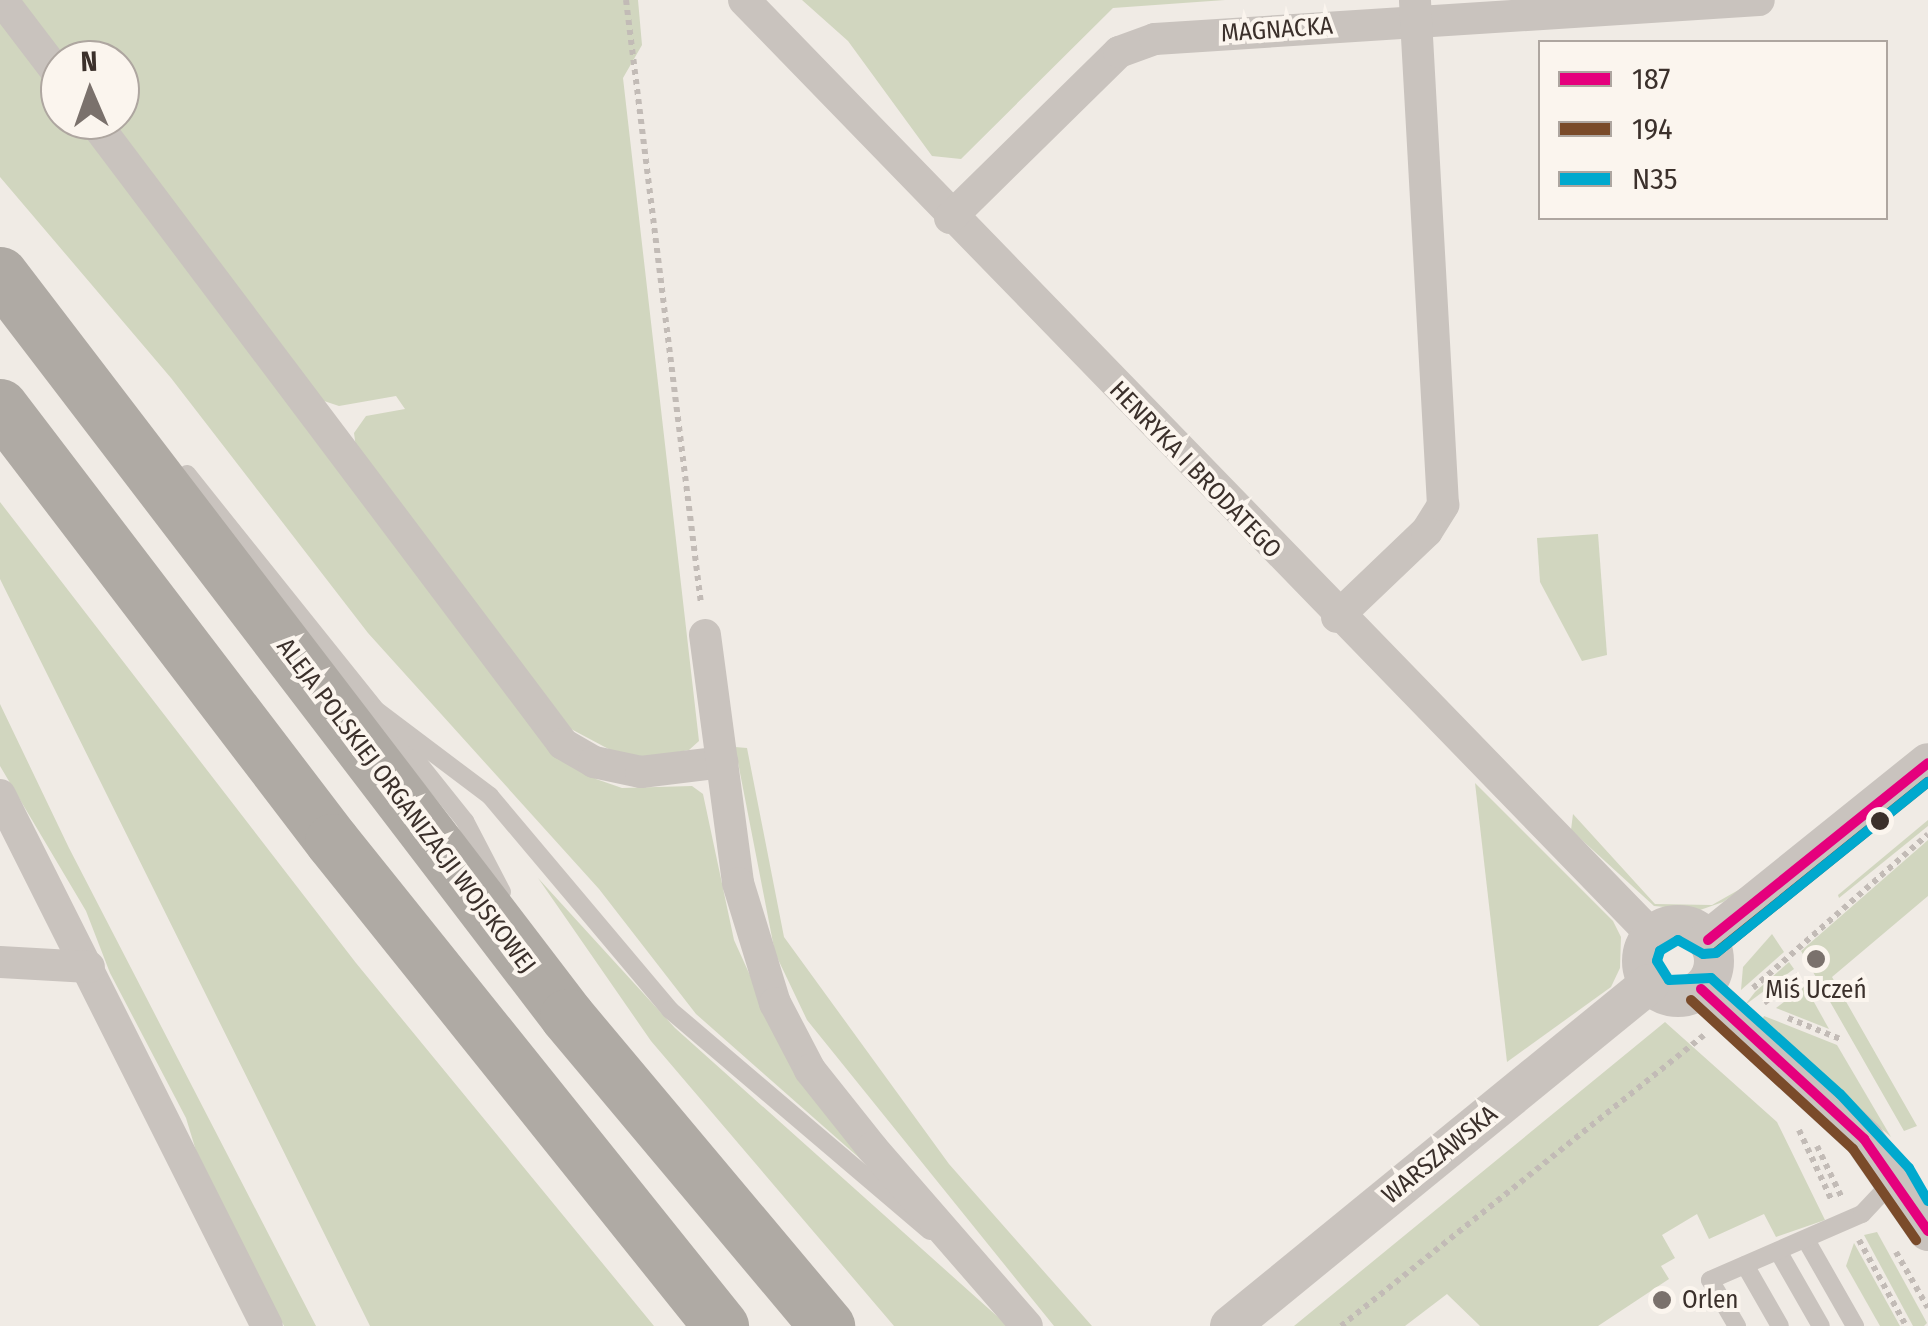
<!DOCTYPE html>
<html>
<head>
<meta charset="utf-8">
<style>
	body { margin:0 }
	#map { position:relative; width:1928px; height:1326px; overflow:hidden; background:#f0ebe5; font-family:"Fira Sans Condensed",sans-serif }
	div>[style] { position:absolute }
	.green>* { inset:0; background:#d1d6bf }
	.path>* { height:6px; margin-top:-3px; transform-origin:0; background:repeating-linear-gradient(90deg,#c2bbb6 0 5px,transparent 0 10px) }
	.service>* { height:18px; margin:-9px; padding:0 9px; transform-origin:9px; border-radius:9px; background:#c9c3be }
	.minor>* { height:32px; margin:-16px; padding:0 16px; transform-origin:16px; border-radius:16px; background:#c9c3be }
	.tertiary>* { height:40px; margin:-20px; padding:0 20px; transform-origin:20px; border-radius:20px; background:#c9c3be }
	.tertiary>.ring { margin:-20px; padding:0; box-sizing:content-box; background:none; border:40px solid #c9c3be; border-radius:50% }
	.motorway>* { height:55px; margin:-27.5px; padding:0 27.5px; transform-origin:27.5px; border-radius:27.5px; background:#afaaa4 }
	.bus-1>* { height:10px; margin:-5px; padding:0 5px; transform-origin:5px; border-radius:5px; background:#e5007d }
	.bus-2>* { height:10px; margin:-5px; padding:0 5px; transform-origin:5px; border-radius:5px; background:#7a4b2a }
	.bus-3>* { height:10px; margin:-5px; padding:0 5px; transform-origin:5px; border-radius:5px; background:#00a9ce }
	.dots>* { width:28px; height:28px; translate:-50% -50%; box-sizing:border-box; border:5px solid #fbf5ee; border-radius:50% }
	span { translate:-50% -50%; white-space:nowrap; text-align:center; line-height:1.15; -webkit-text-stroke:8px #fbf5ee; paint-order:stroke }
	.street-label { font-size:25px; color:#3b302b }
	.poi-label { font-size:25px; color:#3b302b }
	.left { translate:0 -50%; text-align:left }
	.legend { position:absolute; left:1538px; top:40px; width:350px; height:180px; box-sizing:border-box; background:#fbf5ee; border:2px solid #aea6a0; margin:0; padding:12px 18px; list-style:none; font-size:30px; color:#3b302b }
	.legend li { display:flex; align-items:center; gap:20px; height:50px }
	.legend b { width:50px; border:2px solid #aea6a0 }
	.north { position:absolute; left:40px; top:40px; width:100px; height:100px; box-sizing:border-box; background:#fbf5ee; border:2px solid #aea6a0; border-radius:50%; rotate:358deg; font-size:28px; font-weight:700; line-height:40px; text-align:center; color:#3b302b }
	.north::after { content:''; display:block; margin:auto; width:35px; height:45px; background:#7a716c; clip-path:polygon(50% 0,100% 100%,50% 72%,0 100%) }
</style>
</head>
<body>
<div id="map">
	<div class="green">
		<div style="clip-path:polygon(19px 0,638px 0,642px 45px,623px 78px,699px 741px,689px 750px,651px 757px,618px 754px,571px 729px,356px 448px,354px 433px,366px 416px,405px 409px,396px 396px,339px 406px,318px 399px,109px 120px,120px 120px,120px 60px,64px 60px)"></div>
		<div style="clip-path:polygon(802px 0,1225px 0,1113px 8px,961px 159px,932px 156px,848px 41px)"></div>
		<div style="clip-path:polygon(0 16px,60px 97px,60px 120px,77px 120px,596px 779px,622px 788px,692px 786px,703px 794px,734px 940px,778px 1037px,881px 1177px,696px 1014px,599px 889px,368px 633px,171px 378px,0 177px)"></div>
		<div style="clip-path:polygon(0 502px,356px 963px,654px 1326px,370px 1326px,0 579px)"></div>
		<div style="clip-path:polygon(1598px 534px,1607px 655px,1582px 661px,1540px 582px,1537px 538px)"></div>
		<div style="clip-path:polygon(0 704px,69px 848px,316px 1326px,284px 1326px,201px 1167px,186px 1118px,110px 973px,86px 911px,0 766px)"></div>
		<div style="clip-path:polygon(735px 747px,747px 748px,784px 937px,949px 1164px,1092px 1326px,1054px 1326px,807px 1020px,775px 953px)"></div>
		<div style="clip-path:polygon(1475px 783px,1613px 921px,1621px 937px,1620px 968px,1611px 987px,1507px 1062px)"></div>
		<div style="clip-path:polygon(1573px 814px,1655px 904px,1712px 905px,1749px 884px,1723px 902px,1700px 910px,1654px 906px,1571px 830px)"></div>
		<div style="clip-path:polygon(1928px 820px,1928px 826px,1839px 898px,1838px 895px)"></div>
		<div style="clip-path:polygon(1928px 840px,1928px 896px,1832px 977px,1917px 1126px,1904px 1131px,1801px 951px)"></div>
		<div style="clip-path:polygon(538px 878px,675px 1028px,1008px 1326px,894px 1326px,651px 1041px)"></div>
		<div style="clip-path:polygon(1772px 934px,1784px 952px,1741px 990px,1743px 967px)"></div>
		<div style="clip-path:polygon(1789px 962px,1794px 969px,1745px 1005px,1755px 992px)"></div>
		<div style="clip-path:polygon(1805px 986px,1829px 1029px,1776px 1008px)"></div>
		<div style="clip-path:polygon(1764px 1016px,1837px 1045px,1891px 1137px,1760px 1024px)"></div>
		<div style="clip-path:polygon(1665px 1022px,1777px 1122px,1825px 1220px,1776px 1237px,1764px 1214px,1709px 1239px,1697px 1214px,1662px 1235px,1675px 1258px,1661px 1266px,1669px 1279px,1598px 1326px,1480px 1326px,1447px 1294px,1405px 1326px,1294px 1326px)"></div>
		<div style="clip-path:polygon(1877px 1232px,1927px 1323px,1924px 1326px,1913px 1326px,1864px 1235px)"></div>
		<div style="clip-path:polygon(1854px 1243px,1900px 1326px,1880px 1326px,1846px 1266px)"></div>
	</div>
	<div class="path">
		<div style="left:626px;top:0;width:609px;rotate:82.92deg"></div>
		<div style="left:1753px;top:988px;width:233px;rotate:-41.3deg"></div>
		<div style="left:1764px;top:1003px;width:49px;rotate:-39.2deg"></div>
		<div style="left:1788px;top:1018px;width:59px;rotate:21.8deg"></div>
		<div style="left:1799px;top:1130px;width:78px;rotate:65.1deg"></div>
		<div style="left:1817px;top:1146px;width:58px;rotate:64.3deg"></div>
		<div style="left:1859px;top:1240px;width:98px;rotate:61.3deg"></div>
		<div style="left:1896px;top:1252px;width:64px;rotate:60.3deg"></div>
		<div style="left:1341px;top:1326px;width:465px;rotate:-38.7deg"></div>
	</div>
	<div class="service">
		<div style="left:187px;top:474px;width:445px;rotate:51.3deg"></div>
		<div style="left:465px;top:821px;width:80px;rotate:62.5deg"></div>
		<div style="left:376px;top:710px;width:143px;rotate:37deg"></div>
		<div style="left:490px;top:796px;width:280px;rotate:49.9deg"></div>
		<div style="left:670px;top:1010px;width:341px;rotate:40.4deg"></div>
		<div style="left:1806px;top:1240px;width:99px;rotate:60.3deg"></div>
		<div style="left:1778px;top:1251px;width:86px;rotate:60.2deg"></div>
		<div style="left:1745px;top:1265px;width:70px;rotate:60.2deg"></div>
		<div style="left:1737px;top:1326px;width:53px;rotate:-120.4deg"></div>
		<div style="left:1710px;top:1280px;width:166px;rotate:-23.5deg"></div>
		<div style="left:1862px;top:1214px;width:45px;rotate:-46.8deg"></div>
	</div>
	<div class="minor">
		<div style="left:2px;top:0;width:96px;rotate:52.7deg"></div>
		<div style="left:744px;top:0;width:1303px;rotate:45.84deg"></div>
		<div style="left:93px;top:120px;width:781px;rotate:53.01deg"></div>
		<div style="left:563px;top:744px;width:36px;rotate:30deg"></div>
		<div style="left:594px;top:762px;width:48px;rotate:12deg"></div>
		<div style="left:641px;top:772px;width:82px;rotate:-7deg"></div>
		<div style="left:950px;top:218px;width:237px;rotate:-44.5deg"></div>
		<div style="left:1119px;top:52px;width:38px;rotate:-20deg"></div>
		<div style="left:1155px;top:39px;width:605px;rotate:-3.69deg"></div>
		<div style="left:1337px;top:617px;width:124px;rotate:-43.7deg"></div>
		<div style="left:1427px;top:531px;width:31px;rotate:-58deg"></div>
		<div style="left:1443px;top:505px;width:505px;rotate:-93.18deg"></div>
		<div style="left:705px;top:635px;width:250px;rotate:82.4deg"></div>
		<div style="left:738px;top:883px;width:126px;rotate:72.9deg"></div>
		<div style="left:775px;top:1003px;width:76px;rotate:62.4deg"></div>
		<div style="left:810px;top:1070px;width:100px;rotate:51.5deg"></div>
		<div style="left:872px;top:1148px;width:236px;rotate:49deg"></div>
		<div style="left:0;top:795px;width:594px;rotate:63.31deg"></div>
		<div style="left:0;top:962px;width:89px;rotate:3.2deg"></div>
	</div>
	<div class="tertiary">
		<div class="ring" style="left:1642px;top:925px;width:32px;height:32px"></div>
		<div style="left:1708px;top:940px;width:282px;rotate:-38.8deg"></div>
		<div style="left:1701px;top:989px;width:222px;rotate:42.6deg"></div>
		<div style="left:1864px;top:1139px;width:112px;rotate:55.2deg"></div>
		<div style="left:1230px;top:1326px;width:541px;rotate:-39.22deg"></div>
	</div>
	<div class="motorway">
		<div style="left:0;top:274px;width:934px;rotate:52.61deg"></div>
		<div style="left:567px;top:1016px;width:405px;rotate:50deg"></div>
		<div style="left:0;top:406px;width:547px;rotate:52.65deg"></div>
		<div style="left:332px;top:841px;width:622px;rotate:51.27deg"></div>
	</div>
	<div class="bus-1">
		<div style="left:1708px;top:940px;width:282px;rotate:-38.8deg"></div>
		<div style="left:1701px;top:989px;width:222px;rotate:42.6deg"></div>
		<div style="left:1864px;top:1139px;width:112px;rotate:55.2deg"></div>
	</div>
	<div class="bus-2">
		<div style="left:1717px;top:952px;width:271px;rotate:-38.9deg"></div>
		<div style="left:1691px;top:1000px;width:220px;rotate:42.6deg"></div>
		<div style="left:1853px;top:1149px;width:111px;rotate:55.3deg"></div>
	</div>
	<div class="bus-3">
		<div style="left:1928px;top:782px;width:272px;rotate:141.1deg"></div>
		<div style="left:1716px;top:953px;width:13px;rotate:176deg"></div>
		<div style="left:1703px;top:954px;width:29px;rotate:-151deg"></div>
		<div style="left:1678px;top:940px;width:21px;rotate:149deg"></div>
		<div style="left:1660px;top:951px;width:10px;rotate:107deg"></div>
		<div style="left:1657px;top:961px;width:22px;rotate:58deg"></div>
		<div style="left:1669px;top:980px;width:42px;rotate:-2.7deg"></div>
		<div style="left:1711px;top:978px;width:173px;rotate:42deg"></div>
		<div style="left:1840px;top:1094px;width:101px;rotate:47deg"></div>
		<div style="left:1909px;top:1168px;width:38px;rotate:60deg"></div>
	</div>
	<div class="dots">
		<div style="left:1880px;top:821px;background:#3b302b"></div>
		<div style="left:1816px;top:959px;background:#7a716c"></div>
		<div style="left:1662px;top:1300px;background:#7a716c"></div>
	</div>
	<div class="street-label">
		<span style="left:1277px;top:30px;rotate:-4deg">MAGNACKA</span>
		<span style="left:1195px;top:470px;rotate:46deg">HENRYKA I BRODATEGO</span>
		<span style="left:406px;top:806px;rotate:53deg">ALEJA POLSKIEJ ORGANIZACJI WOJSKOWEJ</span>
		<span style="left:1440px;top:1155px;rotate:-39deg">WARSZAWSKA</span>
	</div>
	<div class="poi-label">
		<span style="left:1816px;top:990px">Miś Uczeń</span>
		<span class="left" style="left:1682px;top:1300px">Orlen</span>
	</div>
	<ul class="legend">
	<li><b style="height:12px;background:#e5007d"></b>187</li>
	<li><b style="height:12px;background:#7a4b2a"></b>194</li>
	<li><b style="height:12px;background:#00a9ce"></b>N35</li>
	</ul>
	<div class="north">N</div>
</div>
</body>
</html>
